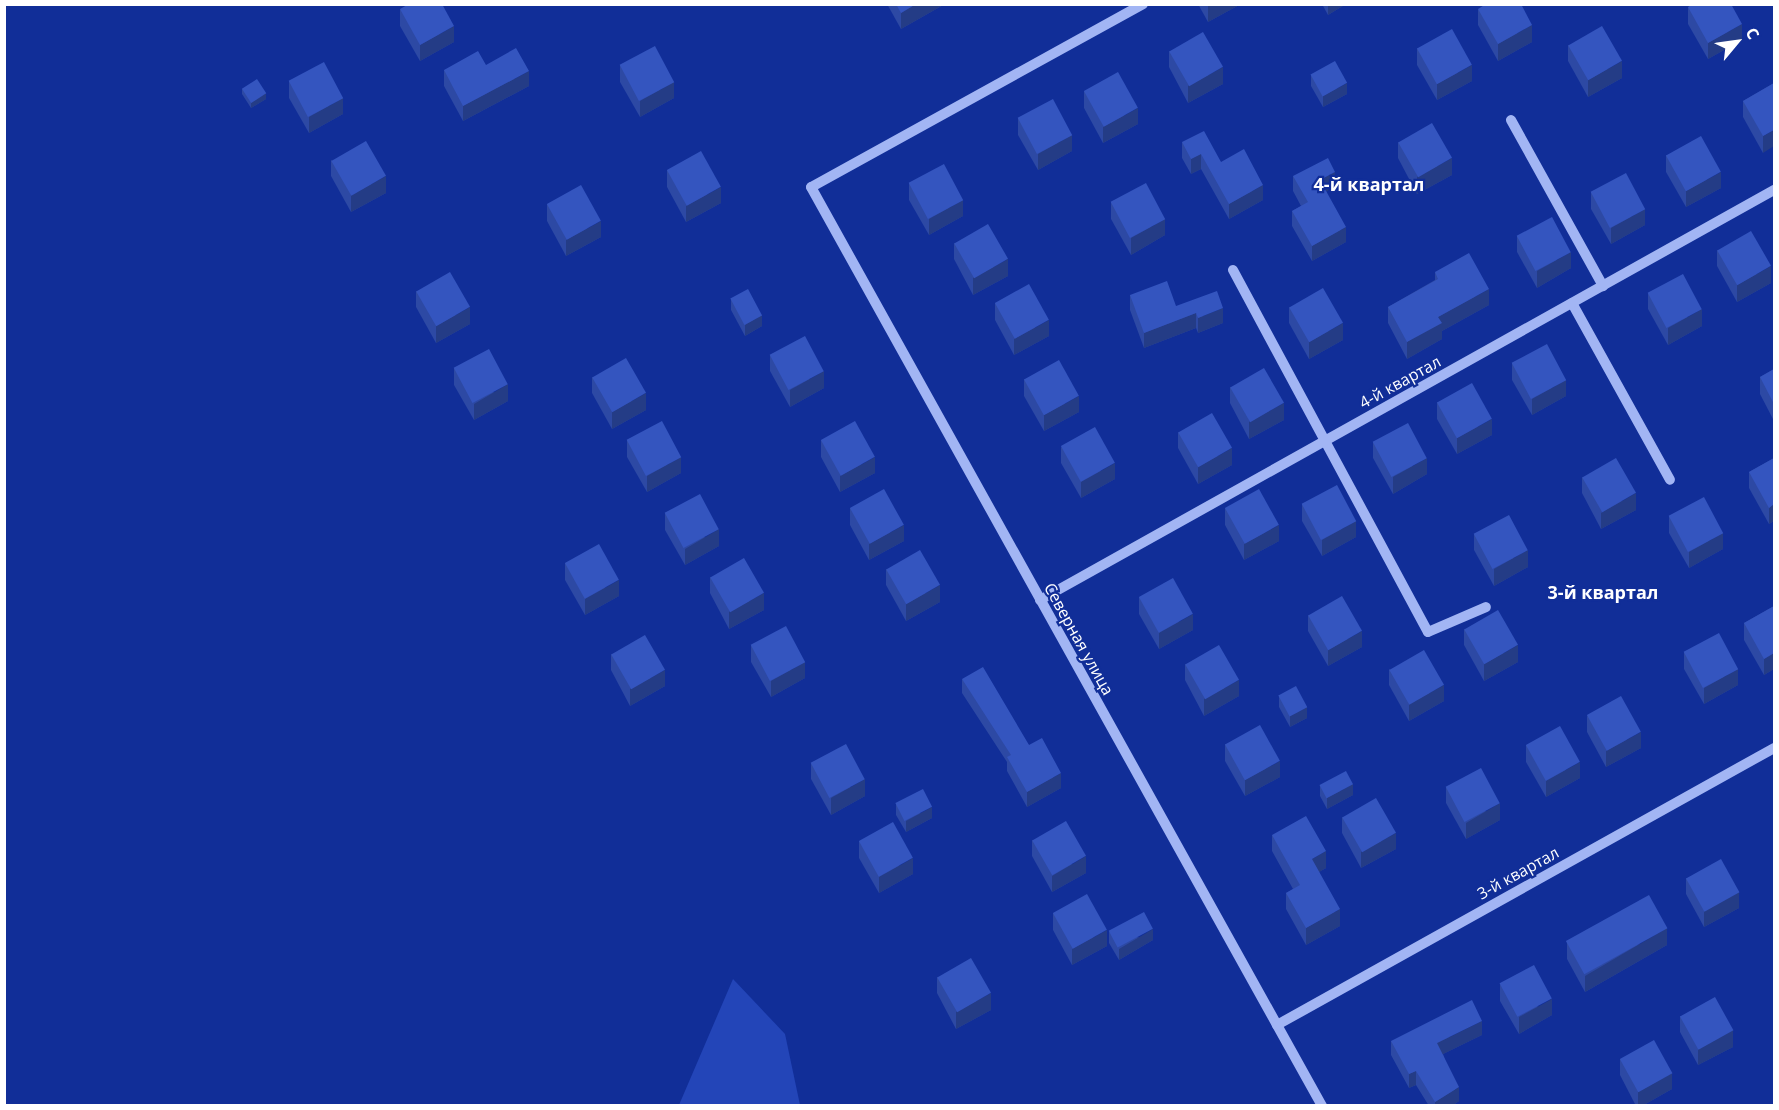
<!DOCTYPE html>
<html>
<head>
<meta charset="utf-8">
<style>
	body { margin:0 }
	#map { position:relative; width:1779px; height:1110px; overflow:hidden; background:#112e98; font-family:"Open Sans",sans-serif }
	div>[style] { position:absolute }
	.green>* { inset:0; background:#2345b8 }
	.minor>* { height:10px; margin:-5px; padding:0 5px; transform-origin:5px; border-radius:5px; background:#a2b5f4 }
	.wall>* { inset:0; background:#2d49a4 }
	.shaded-wall>* { inset:0; background:#243c86 }
	.building>* { inset:0; background:#3455bf; transform-origin:0 0 }
	span { translate:-50% -50%; white-space:nowrap; text-align:center; line-height:1.15; -webkit-text-stroke:4.5px #112e98; paint-order:stroke }
	.street-label { font-size:16px; color:#fff }
	.neighbourhood-label { font-size:18px; color:#fff; font-weight:700 }
	.frame { position:absolute; inset:0; border:6px solid #fff; pointer-events:none }
	.north { position:absolute; left:1707px; top:12px; width:60px; height:60px; -webkit-text-stroke:4px #112e98; paint-order:stroke; rotate:61deg; font-size:16px; font-weight:700; line-height:24px; text-align:center; color:#fff }
	.north::after { content:''; display:block; margin:auto; width:21px; height:27px; background:#fff; clip-path:polygon(50% 0,100% 100%,50% 72%,0 100%) }
</style>
</head>
<body>
<div id="map">
	<div class="green">
		<div style="clip-path:polygon(733px 979px,785px 1034px,800px 1105px,679px 1105px)"></div>
	</div>
	<div class="minor">
		<div style="left:1143px;top:4px;width:379px;rotate:151.1deg"></div>
		<div style="left:811px;top:187px;width:1052px;rotate:60.92deg"></div>
		<div style="left:1511px;top:120px;width:190px;rotate:61deg"></div>
		<div style="left:1233px;top:270px;width:411px;rotate:61.7deg"></div>
		<div style="left:1428px;top:632px;width:63px;rotate:-23.3deg"></div>
		<div style="left:1572px;top:303px;width:202px;rotate:61deg"></div>
		<div style="left:1040px;top:600px;width:841px;rotate:-29.19deg"></div>
		<div style="left:1277px;top:1025px;width:569px;rotate:-29.13deg"></div>
	</div>
	<div class="wall">
		<div style="clip-path:polygon(887px 4px,945px 4px,901px 29px)"></div>
		<div style="clip-path:polygon(1198px 4px,1241px 4px,1208px 22px)"></div>
		<div style="clip-path:polygon(1322px 4px,1346px 4px,1328px 15px)"></div>
		<div style="clip-path:polygon(1688px 7px,1742px 40px,1708px 59px,1688px 24px)"></div>
		<div style="clip-path:polygon(400px 9px,454px 42px,420px 61px,400px 26px)"></div>
		<div style="clip-path:polygon(1478px 9px,1532px 42px,1498px 61px,1478px 25px)"></div>
		<div style="clip-path:polygon(1568px 45px,1622px 78px,1588px 97px,1568px 61px)"></div>
		<div style="clip-path:polygon(1417px 48px,1472px 81px,1437px 100px,1417px 65px)"></div>
		<div style="clip-path:polygon(1169px 51px,1223px 84px,1188px 103px,1169px 67px)"></div>
		<div style="clip-path:polygon(486px 65px,529px 86px,463px 121px,444px 86px,444px 70px)"></div>
		<div style="clip-path:polygon(620px 65px,674px 98px,640px 117px,620px 82px)"></div>
		<div style="clip-path:polygon(1311px 75px,1347px 94px,1323px 107px,1311px 86px)"></div>
		<div style="clip-path:polygon(289px 81px,343px 114px,309px 133px,289px 98px)"></div>
		<div style="clip-path:polygon(1774px 83px,1763px 153px,1743px 117px,1743px 101px)"></div>
		<div style="clip-path:polygon(242px 89px,266px 99px,251px 108px,242px 94px)"></div>
		<div style="clip-path:polygon(1084px 91px,1138px 124px,1103px 143px,1084px 108px)"></div>
		<div style="clip-path:polygon(1018px 118px,1072px 151px,1038px 170px,1018px 135px)"></div>
		<div style="clip-path:polygon(1182px 142px,1221px 162px,1263px 200px,1229px 219px,1201px 169px,1191px 174px,1182px 158px)"></div>
		<div style="clip-path:polygon(1398px 142px,1452px 175px,1417px 194px,1398px 158px)"></div>
		<div style="clip-path:polygon(1666px 155px,1721px 188px,1686px 207px,1666px 172px)"></div>
		<div style="clip-path:polygon(331px 160px,386px 193px,351px 212px,331px 176px)"></div>
		<div style="clip-path:polygon(667px 170px,721px 203px,686px 222px,667px 187px)"></div>
		<div style="clip-path:polygon(1293px 176px,1335px 187px,1326px 191px,1346px 242px,1312px 261px,1292px 226px,1292px 211px,1301px 206px,1293px 191px)"></div>
		<div style="clip-path:polygon(909px 183px,963px 216px,929px 235px,909px 200px)"></div>
		<div style="clip-path:polygon(1591px 192px,1645px 225px,1611px 244px,1591px 209px)"></div>
		<div style="clip-path:polygon(1111px 202px,1165px 235px,1131px 255px,1111px 219px)"></div>
		<div style="clip-path:polygon(547px 204px,601px 237px,566px 256px,547px 221px)"></div>
		<div style="clip-path:polygon(1517px 236px,1571px 268px,1537px 288px,1517px 252px)"></div>
		<div style="clip-path:polygon(954px 243px,1008px 276px,973px 295px,954px 259px)"></div>
		<div style="clip-path:polygon(1717px 250px,1771px 283px,1737px 302px,1717px 266px)"></div>
		<div style="clip-path:polygon(1435px 272px,1489px 305px,1442px 331px,1442px 339px,1407px 359px,1388px 323px,1388px 307px,1435px 280px)"></div>
		<div style="clip-path:polygon(416px 291px,470px 324px,436px 343px,416px 307px)"></div>
		<div style="clip-path:polygon(1648px 293px,1702px 326px,1668px 345px,1648px 309px)"></div>
		<div style="clip-path:polygon(1130px 295px,1176px 306px,1223px 323px,1198px 333px,1196px 328px,1144px 348px,1130px 310px)"></div>
		<div style="clip-path:polygon(731px 299px,762px 326px,745px 336px,731px 310px)"></div>
		<div style="clip-path:polygon(995px 303px,1049px 336px,1014px 355px,995px 320px)"></div>
		<div style="clip-path:polygon(1289px 307px,1343px 340px,1309px 359px,1289px 323px)"></div>
		<div style="clip-path:polygon(770px 355px,824px 388px,790px 407px,770px 371px)"></div>
		<div style="clip-path:polygon(1512px 363px,1566px 396px,1532px 415px,1512px 380px)"></div>
		<div style="clip-path:polygon(454px 368px,508px 401px,474px 420px,454px 385px)"></div>
		<div style="clip-path:polygon(1774px 369px,1774px 421px,1760px 394px,1760px 377px)"></div>
		<div style="clip-path:polygon(592px 377px,646px 410px,612px 429px,592px 393px)"></div>
		<div style="clip-path:polygon(1024px 379px,1079px 412px,1044px 431px,1024px 396px)"></div>
		<div style="clip-path:polygon(1230px 387px,1284px 420px,1249px 439px,1230px 403px)"></div>
		<div style="clip-path:polygon(1437px 402px,1492px 435px,1457px 454px,1437px 419px)"></div>
		<div style="clip-path:polygon(1178px 432px,1232px 465px,1198px 484px,1178px 448px)"></div>
		<div style="clip-path:polygon(627px 440px,681px 473px,647px 492px,627px 457px)"></div>
		<div style="clip-path:polygon(821px 440px,875px 473px,840px 492px,821px 457px)"></div>
		<div style="clip-path:polygon(1373px 442px,1427px 474px,1393px 494px,1373px 458px)"></div>
		<div style="clip-path:polygon(1061px 447px,1115px 479px,1081px 498px,1061px 463px)"></div>
		<div style="clip-path:polygon(1774px 458px,1774px 521px,1769px 524px,1749px 488px,1749px 472px)"></div>
		<div style="clip-path:polygon(1582px 477px,1636px 510px,1601px 529px,1582px 493px)"></div>
		<div style="clip-path:polygon(1302px 504px,1356px 537px,1322px 556px,1302px 521px)"></div>
		<div style="clip-path:polygon(850px 508px,904px 541px,869px 560px,850px 525px)"></div>
		<div style="clip-path:polygon(1225px 508px,1279px 541px,1244px 560px,1225px 525px)"></div>
		<div style="clip-path:polygon(665px 513px,719px 546px,685px 565px,665px 530px)"></div>
		<div style="clip-path:polygon(1669px 516px,1723px 549px,1689px 568px,1669px 533px)"></div>
		<div style="clip-path:polygon(1474px 534px,1528px 567px,1494px 586px,1474px 550px)"></div>
		<div style="clip-path:polygon(565px 563px,619px 596px,585px 615px,565px 580px)"></div>
		<div style="clip-path:polygon(886px 569px,940px 602px,906px 621px,886px 585px)"></div>
		<div style="clip-path:polygon(710px 577px,764px 610px,729px 629px,710px 593px)"></div>
		<div style="clip-path:polygon(1139px 597px,1193px 630px,1159px 649px,1139px 614px)"></div>
		<div style="clip-path:polygon(1774px 606px,1774px 669px,1764px 675px,1744px 640px,1744px 623px)"></div>
		<div style="clip-path:polygon(1308px 615px,1362px 647px,1328px 666px,1308px 631px)"></div>
		<div style="clip-path:polygon(1464px 629px,1518px 662px,1484px 681px,1464px 645px)"></div>
		<div style="clip-path:polygon(751px 645px,805px 678px,771px 697px,751px 662px)"></div>
		<div style="clip-path:polygon(1684px 652px,1738px 685px,1704px 704px,1684px 669px)"></div>
		<div style="clip-path:polygon(611px 654px,665px 686px,630px 706px,611px 670px)"></div>
		<div style="clip-path:polygon(1185px 664px,1239px 696px,1204px 716px,1185px 680px)"></div>
		<div style="clip-path:polygon(1389px 669px,1444px 701px,1409px 721px,1389px 685px)"></div>
		<div style="clip-path:polygon(962px 679px,1029px 745px,1061px 788px,1027px 807px,1007px 771px,1007px 762px,962px 693px)"></div>
		<div style="clip-path:polygon(1279px 696px,1307px 718px,1290px 727px,1279px 707px)"></div>
		<div style="clip-path:polygon(1587px 716px,1641px 748px,1606px 767px,1587px 732px)"></div>
		<div style="clip-path:polygon(1225px 744px,1280px 777px,1245px 796px,1225px 761px)"></div>
		<div style="clip-path:polygon(1526px 745px,1580px 778px,1546px 797px,1526px 762px)"></div>
		<div style="clip-path:polygon(811px 763px,865px 796px,831px 815px,811px 779px)"></div>
		<div style="clip-path:polygon(1320px 785px,1353px 795px,1327px 809px,1320px 796px)"></div>
		<div style="clip-path:polygon(1446px 787px,1500px 820px,1466px 839px,1446px 803px)"></div>
		<div style="clip-path:polygon(896px 804px,932px 818px,906px 832px,896px 815px)"></div>
		<div style="clip-path:polygon(1342px 817px,1396px 849px,1361px 868px,1342px 833px)"></div>
		<div style="clip-path:polygon(1272px 835px,1326px 868px,1319px 872px,1340px 926px,1306px 945px,1286px 909px,1286px 893px,1293px 889px,1272px 851px)"></div>
		<div style="clip-path:polygon(1032px 840px,1086px 873px,1052px 892px,1032px 856px)"></div>
		<div style="clip-path:polygon(859px 841px,913px 874px,879px 893px,859px 858px)"></div>
		<div style="clip-path:polygon(1686px 878px,1739px 908px,1704px 927px,1686px 894px)"></div>
		<div style="clip-path:polygon(1053px 913px,1107px 946px,1072px 965px,1053px 930px)"></div>
		<div style="clip-path:polygon(1109px 932px,1153px 940px,1119px 960px,1109px 943px)"></div>
		<div style="clip-path:polygon(1567px 943px,1667px 945px,1585px 992px,1567px 959px)"></div>
		<div style="clip-path:polygon(937px 977px,991px 1010px,956px 1029px,937px 993px)"></div>
		<div style="clip-path:polygon(1500px 984px,1552px 1015px,1519px 1034px,1500px 1001px)"></div>
		<div style="clip-path:polygon(1680px 1016px,1733px 1047px,1698px 1065px,1680px 1032px)"></div>
		<div style="clip-path:polygon(1482px 1035px,1443px 1054px,1459px 1101px,1452px 1106px,1429px 1106px,1416px 1085px,1409px 1088px,1391px 1055px,1391px 1041px)"></div>
		<div style="clip-path:polygon(1620px 1059px,1672px 1089px,1642px 1106px,1636px 1106px,1620px 1075px)"></div>
	</div>
	<div class="shaded-wall">
		<div style="clip-path:polygon(916px 4px,945px 4px,901px 29px,901px 13px)"></div>
		<div style="clip-path:polygon(1210px 4px,1241px 4px,1208px 22px,1208px 6px)"></div>
		<div style="clip-path:polygon(1328px 4px,1346px 4px,1328px 15px)"></div>
		<div style="clip-path:polygon(1742px 24px,1742px 40px,1708px 59px,1708px 43px)"></div>
		<div style="clip-path:polygon(1532px 25px,1532px 42px,1498px 61px,1498px 44px)"></div>
		<div style="clip-path:polygon(454px 26px,454px 42px,420px 61px,420px 45px)"></div>
		<div style="clip-path:polygon(1622px 61px,1622px 78px,1588px 97px,1588px 80px)"></div>
		<div style="clip-path:polygon(1472px 65px,1472px 81px,1437px 100px,1437px 84px)"></div>
		<div style="clip-path:polygon(1223px 67px,1223px 84px,1188px 103px,1188px 86px)"></div>
		<div style="clip-path:polygon(529px 71px,529px 86px,463px 121px,463px 106px)"></div>
		<div style="clip-path:polygon(674px 82px,674px 98px,640px 117px,640px 101px)"></div>
		<div style="clip-path:polygon(1347px 83px,1347px 94px,1323px 107px,1323px 96px)"></div>
		<div style="clip-path:polygon(266px 93px,266px 99px,251px 108px,251px 102px)"></div>
		<div style="clip-path:polygon(343px 98px,343px 114px,309px 133px,309px 117px)"></div>
		<div style="clip-path:polygon(1138px 108px,1138px 124px,1103px 143px,1103px 127px)"></div>
		<div style="clip-path:polygon(1774px 130px,1774px 146px,1763px 153px,1763px 136px)"></div>
		<div style="clip-path:polygon(1072px 135px,1072px 151px,1038px 170px,1038px 154px)"></div>
		<div style="clip-path:polygon(1201px 154px,1201px 169px,1191px 174px,1191px 159px)"></div>
		<div style="clip-path:polygon(1452px 158px,1452px 175px,1417px 194px,1417px 177px)"></div>
		<div style="clip-path:polygon(1335px 172px,1335px 187px,1320px 195px,1320px 180px)"></div>
		<div style="clip-path:polygon(1721px 172px,1721px 188px,1686px 207px,1686px 191px)"></div>
		<div style="clip-path:polygon(386px 176px,386px 193px,351px 212px,351px 195px)"></div>
		<div style="clip-path:polygon(1263px 185px,1263px 200px,1229px 219px,1229px 204px)"></div>
		<div style="clip-path:polygon(721px 187px,721px 203px,686px 222px,686px 206px)"></div>
		<div style="clip-path:polygon(963px 200px,963px 216px,929px 235px,929px 219px)"></div>
		<div style="clip-path:polygon(1645px 209px,1645px 225px,1611px 244px,1611px 228px)"></div>
		<div style="clip-path:polygon(1165px 219px,1165px 235px,1131px 255px,1131px 238px)"></div>
		<div style="clip-path:polygon(601px 221px,601px 237px,566px 256px,566px 240px)"></div>
		<div style="clip-path:polygon(1346px 227px,1346px 242px,1312px 261px,1312px 246px)"></div>
		<div style="clip-path:polygon(1571px 252px,1571px 268px,1537px 288px,1537px 271px)"></div>
		<div style="clip-path:polygon(1008px 259px,1008px 276px,973px 295px,973px 278px)"></div>
		<div style="clip-path:polygon(1771px 266px,1771px 283px,1737px 302px,1737px 285px)"></div>
		<div style="clip-path:polygon(1489px 289px,1489px 305px,1442px 331px,1442px 339px,1407px 359px,1407px 342px,1438px 317px)"></div>
		<div style="clip-path:polygon(470px 307px,470px 324px,436px 343px,436px 326px)"></div>
		<div style="clip-path:polygon(1223px 308px,1223px 323px,1198px 333px,1198px 318px)"></div>
		<div style="clip-path:polygon(1702px 309px,1702px 326px,1668px 345px,1668px 328px)"></div>
		<div style="clip-path:polygon(1196px 313px,1196px 328px,1144px 348px,1144px 333px)"></div>
		<div style="clip-path:polygon(762px 315px,762px 326px,745px 336px,745px 325px)"></div>
		<div style="clip-path:polygon(1049px 320px,1049px 336px,1014px 355px,1014px 339px)"></div>
		<div style="clip-path:polygon(1343px 323px,1343px 340px,1309px 359px,1309px 342px)"></div>
		<div style="clip-path:polygon(824px 371px,824px 388px,790px 407px,790px 390px)"></div>
		<div style="clip-path:polygon(1566px 380px,1566px 396px,1532px 415px,1532px 399px)"></div>
		<div style="clip-path:polygon(508px 384px,508px 401px,474px 420px,474px 404px)"></div>
		<div style="clip-path:polygon(646px 393px,646px 410px,612px 429px,612px 412px)"></div>
		<div style="clip-path:polygon(1079px 396px,1079px 412px,1044px 431px,1044px 415px)"></div>
		<div style="clip-path:polygon(1284px 403px,1284px 420px,1249px 439px,1249px 422px)"></div>
		<div style="clip-path:polygon(1492px 419px,1492px 435px,1457px 454px,1457px 438px)"></div>
		<div style="clip-path:polygon(1232px 448px,1232px 465px,1198px 484px,1198px 467px)"></div>
		<div style="clip-path:polygon(681px 457px,681px 473px,647px 492px,647px 476px)"></div>
		<div style="clip-path:polygon(875px 457px,875px 473px,840px 492px,840px 476px)"></div>
		<div style="clip-path:polygon(1427px 458px,1427px 474px,1393px 494px,1393px 477px)"></div>
		<div style="clip-path:polygon(1115px 463px,1115px 479px,1081px 498px,1081px 482px)"></div>
		<div style="clip-path:polygon(1636px 493px,1636px 510px,1601px 529px,1601px 513px)"></div>
		<div style="clip-path:polygon(1774px 504px,1774px 521px,1769px 524px,1769px 508px)"></div>
		<div style="clip-path:polygon(1356px 521px,1356px 537px,1322px 556px,1322px 540px)"></div>
		<div style="clip-path:polygon(904px 525px,904px 541px,869px 560px,869px 544px)"></div>
		<div style="clip-path:polygon(1279px 525px,1279px 541px,1244px 560px,1244px 544px)"></div>
		<div style="clip-path:polygon(719px 529px,719px 546px,685px 565px,685px 549px)"></div>
		<div style="clip-path:polygon(1723px 533px,1723px 549px,1689px 568px,1689px 552px)"></div>
		<div style="clip-path:polygon(1528px 550px,1528px 567px,1494px 586px,1494px 569px)"></div>
		<div style="clip-path:polygon(619px 580px,619px 596px,585px 615px,585px 599px)"></div>
		<div style="clip-path:polygon(940px 585px,940px 602px,906px 621px,906px 604px)"></div>
		<div style="clip-path:polygon(764px 593px,764px 610px,729px 629px,729px 612px)"></div>
		<div style="clip-path:polygon(1193px 614px,1193px 630px,1159px 649px,1159px 633px)"></div>
		<div style="clip-path:polygon(1362px 631px,1362px 647px,1328px 666px,1328px 650px)"></div>
		<div style="clip-path:polygon(1518px 645px,1518px 662px,1484px 681px,1484px 664px)"></div>
		<div style="clip-path:polygon(1774px 653px,1774px 669px,1764px 675px,1764px 659px)"></div>
		<div style="clip-path:polygon(805px 662px,805px 678px,771px 697px,771px 681px)"></div>
		<div style="clip-path:polygon(1738px 669px,1738px 685px,1704px 704px,1704px 688px)"></div>
		<div style="clip-path:polygon(665px 670px,665px 686px,630px 706px,630px 689px)"></div>
		<div style="clip-path:polygon(1239px 680px,1239px 696px,1204px 716px,1204px 699px)"></div>
		<div style="clip-path:polygon(1444px 685px,1444px 701px,1409px 721px,1409px 704px)"></div>
		<div style="clip-path:polygon(1307px 707px,1307px 718px,1290px 727px,1290px 716px)"></div>
		<div style="clip-path:polygon(1641px 732px,1641px 748px,1606px 767px,1606px 751px)"></div>
		<div style="clip-path:polygon(1280px 761px,1280px 777px,1245px 796px,1245px 780px)"></div>
		<div style="clip-path:polygon(1580px 762px,1580px 778px,1546px 797px,1546px 781px)"></div>
		<div style="clip-path:polygon(1061px 773px,1061px 788px,1027px 807px,1027px 792px)"></div>
		<div style="clip-path:polygon(865px 779px,865px 796px,831px 815px,831px 798px)"></div>
		<div style="clip-path:polygon(1353px 784px,1353px 795px,1327px 809px,1327px 798px)"></div>
		<div style="clip-path:polygon(1500px 803px,1500px 820px,1466px 839px,1466px 823px)"></div>
		<div style="clip-path:polygon(932px 807px,932px 818px,906px 832px,906px 821px)"></div>
		<div style="clip-path:polygon(1396px 833px,1396px 849px,1361px 868px,1361px 852px)"></div>
		<div style="clip-path:polygon(1326px 851px,1326px 868px,1312px 876px,1312px 859px)"></div>
		<div style="clip-path:polygon(1086px 856px,1086px 873px,1052px 892px,1052px 876px)"></div>
		<div style="clip-path:polygon(913px 858px,913px 874px,879px 893px,879px 877px)"></div>
		<div style="clip-path:polygon(1739px 892px,1739px 908px,1704px 927px,1704px 911px)"></div>
		<div style="clip-path:polygon(1340px 909px,1340px 926px,1306px 945px,1306px 928px)"></div>
		<div style="clip-path:polygon(1667px 928px,1667px 945px,1585px 992px,1585px 976px)"></div>
		<div style="clip-path:polygon(1153px 929px,1153px 940px,1119px 960px,1119px 949px)"></div>
		<div style="clip-path:polygon(1107px 930px,1107px 946px,1072px 965px,1072px 949px)"></div>
		<div style="clip-path:polygon(991px 993px,991px 1010px,956px 1029px,956px 1012px)"></div>
		<div style="clip-path:polygon(1552px 999px,1552px 1015px,1519px 1034px,1519px 1017px)"></div>
		<div style="clip-path:polygon(1482px 1021px,1482px 1035px,1437px 1057px,1437px 1043px)"></div>
		<div style="clip-path:polygon(1733px 1030px,1733px 1047px,1698px 1065px,1698px 1049px)"></div>
		<div style="clip-path:polygon(1416px 1071px,1416px 1085px,1409px 1088px,1409px 1074px)"></div>
		<div style="clip-path:polygon(1672px 1073px,1672px 1089px,1642px 1106px,1638px 1106px,1638px 1092px)"></div>
		<div style="clip-path:polygon(1459px 1087px,1459px 1101px,1452px 1106px,1435px 1106px,1435px 1102px)"></div>
	</div>
	<div class="building">
		<div style="clip-path:polygon(409px 4px,442px 4px,454px 26px,420px 45px,400px 9px)"></div>
		<div style="clip-path:polygon(896px 4px,916px 4px,901px 13px)"></div>
		<div style="clip-path:polygon(1486px 4px,1521px 4px,1532px 25px,1498px 44px,1478px 9px)"></div>
		<div style="clip-path:polygon(1693px 4px,1731px 4px,1742px 24px,1708px 43px,1688px 7px)"></div>
		<div style="left:1602px;top:26px;width:40px;height:39px;rotate:60deg"></div>
		<div style="left:1452px;top:29px;width:41px;height:40px;rotate:61deg"></div>
		<div style="left:1203px;top:32px;width:40px;height:39px;rotate:60deg"></div>
		<div style="left:655px;top:46px;width:41px;height:40px;rotate:62deg"></div>
		<div style="clip-path:polygon(516px 48px,529px 71px,463px 106px,444px 70px,478px 51px,486px 65px)"></div>
		<div style="left:1335px;top:61px;width:25px;height:28px;rotate:61deg"></div>
		<div style="left:324px;top:62px;width:41px;height:40px;rotate:62deg"></div>
		<div style="left:1118px;top:72px;width:41px;height:39px;rotate:61deg"></div>
		<div style="left:257px;top:79px;width:17px;height:18px;rotate:57deg"></div>
		<div style="clip-path:polygon(1774px 83px,1774px 130px,1763px 136px,1743px 101px)"></div>
		<div style="left:1053px;top:99px;width:41px;height:40px;rotate:62deg"></div>
		<div style="left:1432px;top:123px;width:40px;height:39px;rotate:60deg"></div>
		<div style="clip-path:polygon(1204px 131px,1221px 162px,1244px 149px,1263px 185px,1229px 204px,1201px 154px,1191px 159px,1182px 142px)"></div>
		<div style="left:1701px;top:136px;width:41px;height:40px;rotate:61deg"></div>
		<div style="left:366px;top:141px;width:40px;height:40px;rotate:60deg"></div>
		<div style="left:701px;top:151px;width:41px;height:39px;rotate:61deg"></div>
		<div style="clip-path:polygon(1328px 158px,1335px 172px,1320px 180px,1346px 227px,1312px 246px,1292px 211px,1308px 202px,1293px 176px)"></div>
		<div style="left:944px;top:164px;width:41px;height:40px;rotate:62deg"></div>
		<div style="left:1626px;top:173px;width:41px;height:40px;rotate:62deg"></div>
		<div style="left:1146px;top:183px;width:41px;height:40px;rotate:62deg"></div>
		<div style="left:581px;top:185px;width:41px;height:39px;rotate:61deg"></div>
		<div style="left:1552px;top:217px;width:40px;height:40px;rotate:62deg"></div>
		<div style="left:988px;top:224px;width:40px;height:39px;rotate:60deg"></div>
		<div style="left:1751px;top:231px;width:40px;height:39px;rotate:60deg"></div>
		<div style="clip-path:polygon(1469px 253px,1489px 289px,1438px 317px,1442px 323px,1407px 342px,1388px 307px,1438px 279px,1435px 272px)"></div>
		<div style="left:450px;top:272px;width:40px;height:39px;rotate:60deg"></div>
		<div style="left:1683px;top:274px;width:40px;height:40px;rotate:62deg"></div>
		<div style="clip-path:polygon(1167px 281px,1176px 306px,1217px 291px,1223px 308px,1198px 318px,1196px 313px,1144px 333px,1130px 295px)"></div>
		<div style="left:1029px;top:284px;width:41px;height:39px;rotate:61deg"></div>
		<div style="left:1323px;top:288px;width:40px;height:39px;rotate:60deg"></div>
		<div style="left:748px;top:289px;width:30px;height:20px;rotate:62deg"></div>
		<div style="left:805px;top:336px;width:40px;height:40px;rotate:62deg"></div>
		<div style="left:1547px;top:344px;width:41px;height:40px;rotate:62deg"></div>
		<div style="left:489px;top:349px;width:40px;height:40px;rotate:62deg"></div>
		<div style="left:626px;top:358px;width:40px;height:39px;rotate:60deg"></div>
		<div style="left:1059px;top:360px;width:41px;height:40px;rotate:61deg"></div>
		<div style="left:1264px;top:368px;width:40px;height:39px;rotate:60deg"></div>
		<div style="clip-path:polygon(1774px 369px,1774px 404px,1760px 377px)"></div>
		<div style="left:1472px;top:383px;width:41px;height:40px;rotate:61deg"></div>
		<div style="left:1212px;top:413px;width:40px;height:39px;rotate:60deg"></div>
		<div style="left:662px;top:421px;width:41px;height:40px;rotate:62deg"></div>
		<div style="left:855px;top:421px;width:41px;height:39px;rotate:61deg"></div>
		<div style="left:1408px;top:423px;width:40px;height:40px;rotate:62deg"></div>
		<div style="left:1095px;top:427px;width:41px;height:39px;rotate:61deg"></div>
		<div style="left:1616px;top:458px;width:40px;height:39px;rotate:60deg"></div>
		<div style="clip-path:polygon(1774px 458px,1774px 504px,1769px 508px,1749px 472px)"></div>
		<div style="left:1337px;top:485px;width:41px;height:40px;rotate:62deg"></div>
		<div style="left:884px;top:489px;width:41px;height:39px;rotate:61deg"></div>
		<div style="left:1259px;top:489px;width:41px;height:39px;rotate:61deg"></div>
		<div style="left:700px;top:494px;width:40px;height:40px;rotate:62deg"></div>
		<div style="left:1704px;top:497px;width:41px;height:40px;rotate:62deg"></div>
		<div style="left:1509px;top:515px;width:40px;height:40px;rotate:62deg"></div>
		<div style="left:599px;top:544px;width:41px;height:39px;rotate:61deg"></div>
		<div style="left:920px;top:550px;width:40px;height:39px;rotate:60deg"></div>
		<div style="left:744px;top:558px;width:40px;height:39px;rotate:60deg"></div>
		<div style="left:1173px;top:578px;width:41px;height:39px;rotate:61deg"></div>
		<div style="left:1342px;top:596px;width:40px;height:39px;rotate:60deg"></div>
		<div style="clip-path:polygon(1774px 606px,1774px 653px,1764px 659px,1744px 623px)"></div>
		<div style="left:1498px;top:610px;width:40px;height:39px;rotate:60deg"></div>
		<div style="left:786px;top:626px;width:41px;height:40px;rotate:62deg"></div>
		<div style="left:1719px;top:633px;width:41px;height:40px;rotate:62deg"></div>
		<div style="left:645px;top:635px;width:40px;height:39px;rotate:60deg"></div>
		<div style="left:1219px;top:645px;width:40px;height:39px;rotate:60deg"></div>
		<div style="left:1424px;top:650px;width:40px;height:40px;rotate:60deg"></div>
		<div style="clip-path:polygon(983px 667px,1029px 745px,1042px 738px,1061px 773px,1027px 792px,1007px 757px,1011px 755px,962px 679px)"></div>
		<div style="left:1296px;top:686px;width:24px;height:20px;rotate:62deg"></div>
		<div style="left:1621px;top:696px;width:41px;height:39px;rotate:61deg"></div>
		<div style="left:1260px;top:725px;width:41px;height:40px;rotate:61deg"></div>
		<div style="left:1560px;top:726px;width:41px;height:39px;rotate:61deg"></div>
		<div style="left:846px;top:744px;width:40px;height:40px;rotate:62deg"></div>
		<div style="left:1481px;top:768px;width:40px;height:40px;rotate:62deg"></div>
		<div style="left:1346px;top:771px;width:15px;height:30px;rotate:62deg"></div>
		<div style="left:923px;top:789px;width:20px;height:31px;rotate:63deg"></div>
		<div style="left:1376px;top:798px;width:40px;height:39px;rotate:60deg"></div>
		<div style="clip-path:polygon(1306px 816px,1326px 851px,1312px 859px,1340px 909px,1306px 928px,1286px 893px,1300px 885px,1272px 835px)"></div>
		<div style="left:1066px;top:821px;width:40px;height:39px;rotate:60deg"></div>
		<div style="left:893px;top:822px;width:41px;height:39px;rotate:61deg"></div>
		<div style="left:1721px;top:859px;width:38px;height:40px;rotate:61deg"></div>
		<div style="left:1087px;top:894px;width:41px;height:39px;rotate:61deg"></div>
		<div style="left:1649px;top:895px;width:38px;height:95px;rotate:61deg"></div>
		<div style="left:1144px;top:912px;width:19px;height:40px;rotate:62deg"></div>
		<div style="left:971px;top:958px;width:40px;height:39px;rotate:60deg"></div>
		<div style="left:1534px;top:965px;width:38px;height:39px;rotate:62deg"></div>
		<div style="left:1715px;top:997px;width:38px;height:40px;rotate:61deg"></div>
		<div style="clip-path:polygon(1472px 1000px,1482px 1021px,1437px 1043px,1459px 1087px,1435px 1102px,1416px 1071px,1409px 1074px,1391px 1041px)"></div>
		<div style="left:1654px;top:1040px;width:38px;height:39px;rotate:61deg"></div>
	</div>
	<div class="street-label">
		<span style="left:1400px;top:382px;rotate:-29deg">4-й квартал</span>
		<span style="left:1079px;top:639px;rotate:61deg">Северная улица</span>
		<span style="left:1518px;top:873px;rotate:-29deg">3-й квартал</span>
	</div>
	<div class="neighbourhood-label">
		<span style="left:1369px;top:184px">4-й квартал</span>
		<span style="left:1603px;top:592px">3-й квартал</span>
	</div>
	<div class="frame"></div>
	<div class="north">С</div>
</div>
</body>
</html>
